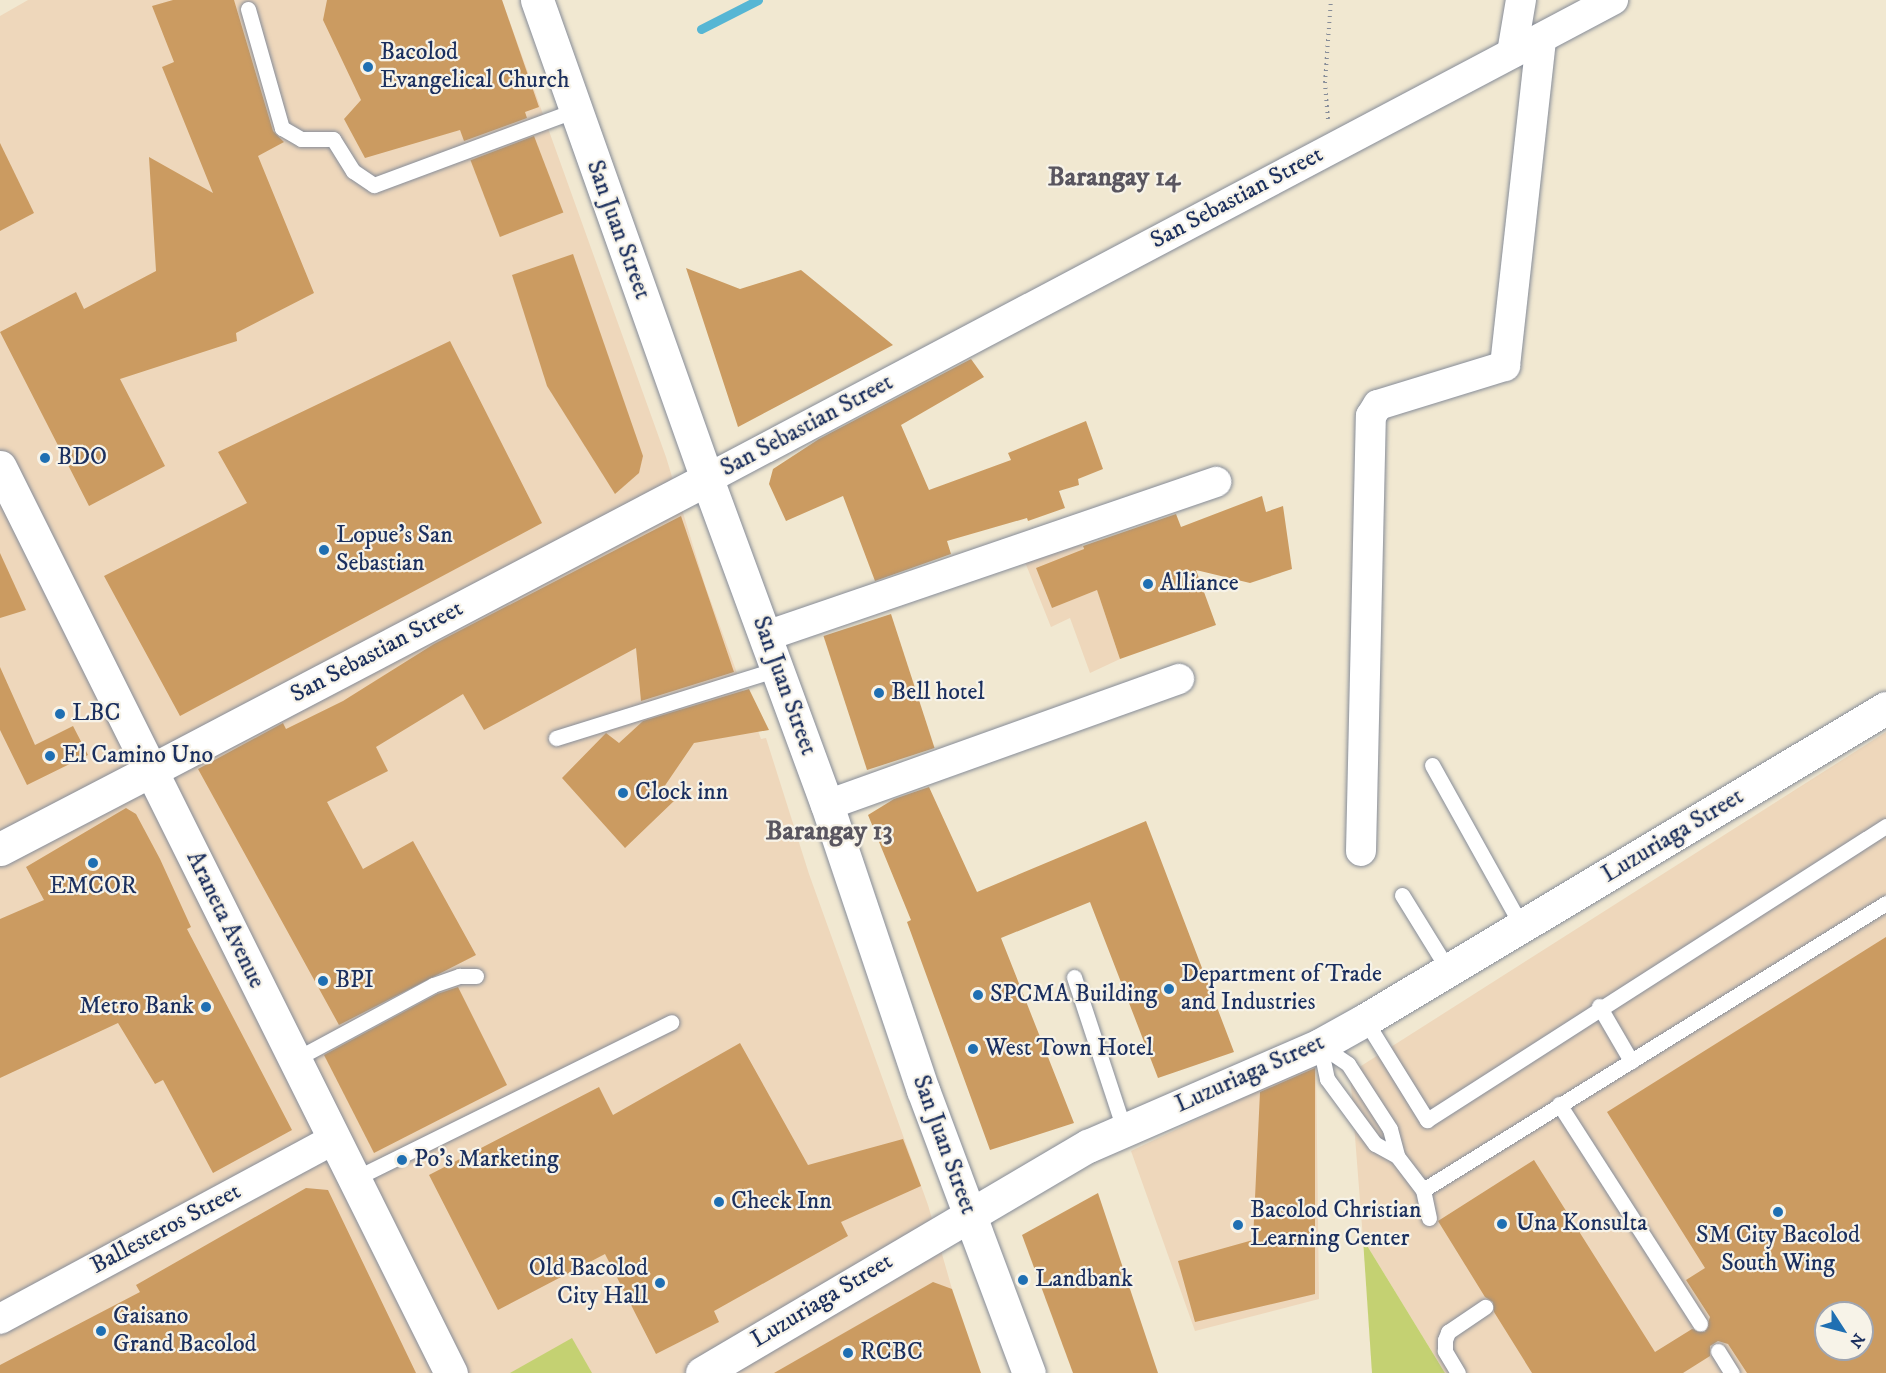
<!DOCTYPE html>
<html>
<head>
<meta charset="utf-8">
<style>
	body { margin:0 }
	#map { position:relative; width:1886px; height:1373px; overflow:hidden; background:#f1e8d1; font-family:"IM FELL DW Pica",serif }
	div>[style] { position:absolute }
	.built>* { inset:0; background:#eed7bb }
	.green>* { inset:0; background:#c4d172 }
	.stream>* { height:9px; margin:-4.5px; padding:0 4.5px; transform-origin:4.5px; border-radius:4.5px; background:#56b6d4 }
	.building>* { inset:0; background:#cb9b61; transform-origin:0 0 }
	.path>* { height:4px; margin-top:-2px; transform-origin:0; background:repeating-linear-gradient(90deg,#868c98 0 1.5px,transparent 0 6px) }
	.roads { filter:drop-shadow(0 0 2px #868c98) drop-shadow(0 0 2px #868c98) }
	.lane>* { height:15px; margin:-7.5px; padding:0 7.5px; transform-origin:7.5px; border-radius:7.5px; background:#fff }
	.street>* { height:30px; margin:-15px; padding:0 15px; transform-origin:15px; border-radius:15px; background:#fff }
	.secondary>* { height:33px; margin:-16.5px; padding:0 16.5px; transform-origin:16.5px; border-radius:16.5px; background:#fff }
	.primary>* { height:33px; margin:-16.5px; padding:0 16.5px; transform-origin:16.5px; border-radius:16.5px; background:#fff }
	.dots>* { width:16px; height:16px; translate:-50% -50%; box-sizing:border-box; border:3px solid #f7f3e8; border-radius:50% }
	span { translate:-50% -50%; white-space:nowrap; text-align:center; line-height:1.15; -webkit-text-stroke:4.5px #f7f3e8; paint-order:stroke }
	.poi-label { font-size:24px; color:#1b2f5e }
	.left { translate:0 -50%; text-align:left }
	.right { translate:-100% -50%; text-align:right }
	.street-label { font-size:24px; color:#1b2f5e }
	.quarter-label { font-size:27px; color:#59555f; font-weight:700 }
	.north { position:absolute; left:1814px; top:1301px; width:60px; height:60px; box-sizing:border-box; background:#f7f3e8; border:2px solid #9fa5b1; border-radius:50%; rotate:126deg; font-size:16px; font-weight:700; line-height:24px; text-align:center; color:#1b2f5e }
	.north::after { content:''; display:block; margin:auto; width:21px; height:27px; background:#1f6fb2; clip-path:polygon(50% 0,100% 100%,50% 72%,0 100%) }
</style>
</head>
<body>
<div id="map">
	<div class="built">
		<div style="clip-path:polygon(28px 0,502px 0,666px 457px,705px 585px,761px 739px,766px 738px,809px 874px,928px 1205px,952px 1289px,949px 1365px,981px 1373px,0 1373px,0 16px)"></div>
		<div style="clip-path:polygon(1082px 544px,1120px 659px,1090px 673px,1070px 618px,1051px 627px,1025px 562px)"></div>
		<div style="clip-path:polygon(evenodd,1886px 732px,1886px 1373px,1445px 1373px,1363px 1239px,1350px 1073px,1886px 732px,1826px 1313px,1862px 1313px,1862px 1349px,1826px 1349px,1826px 1313px)"></div>
		<div style="clip-path:polygon(1316px 1063px,1319px 1299px,1195px 1331px,1131px 1151px)"></div>
	</div>
	<div class="green">
		<div style="clip-path:polygon(1363px 1239px,1445px 1373px,1372px 1373px)"></div>
		<div style="clip-path:polygon(572px 1338px,592px 1373px,510px 1373px)"></div>
	</div>
	<div class="stream">
		<div style="left:701px;top:29px;width:64px;rotate:-27deg"></div>
	</div>
	<div class="building">
		<div style="clip-path:polygon(173px 0,234px 0,273px 131px,284px 142px,258px 156px,314px 293px,236px 333px,237px 341px,120px 379px,165px 466px,89px 506px,0 332px,76px 292px,84px 309px,156px 271px,149px 157px,213px 193px,162px 67px,174px 62px,152px 6px)"></div>
		<div style="clip-path:polygon(327px 0,502px 0,539px 107px,525px 112px,527px 118px,464px 141px,460px 130px,365px 158px,344px 119px,361px 100px,323px 20px)"></div>
		<div style="left:534px;top:136px;width:82px;height:68px;rotate:69deg"></div>
		<div style="clip-path:polygon(0 143px,34px 213px,0 231px)"></div>
		<div style="clip-path:polygon(573px 254px,643px 456px,639px 473px,615px 494px,547px 386px,512px 275px)"></div>
		<div style="clip-path:polygon(686px 268px,740px 289px,801px 270px,893px 345px,738px 427px)"></div>
		<div style="clip-path:polygon(450px 341px,542px 523px,180px 716px,104px 576px,247px 503px,218px 452px)"></div>
		<div style="clip-path:polygon(971px 359px,984px 377px,901px 425px,929px 490px,1011px 460px,1008px 453px,1086px 421px,1103px 469px,1078px 479px,1079px 485px,1059px 491px,1065px 508px,1028px 521px,1027px 518px,947px 541px,951px 554px,875px 581px,843px 496px,786px 521px,769px 484px,773px 469px,819px 439px)"></div>
		<div style="clip-path:polygon(1262px 496px,1266px 512px,1283px 506px,1292px 569px,1250px 583px,1196px 570px,1216px 625px,1120px 659px,1097px 590px,1052px 608px,1036px 568px,1084px 549px,1083px 546px,1176px 514px,1181px 527px)"></div>
		<div style="clip-path:polygon(681px 516px,734px 672px,641px 701px,636px 648px,484px 730px,463px 694px,376px 747px,388px 771px,327px 802px,363px 869px,413px 841px,476px 955px,339px 1025px,198px 769px,283px 723px,286px 729px,343px 701px,434px 644px)"></div>
		<div style="clip-path:polygon(0 553px,26px 610px,0 618px)"></div>
		<div style="left:891px;top:614px;width:141px;height:71px;rotate:72deg"></div>
		<div style="clip-path:polygon(0 667px,35px 745px,73px 726px,88px 755px,27px 785px,0 730px)"></div>
		<div style="clip-path:polygon(749px 689px,769px 730px,694px 743px,664px 787px,676px 799px,625px 848px,562px 778px,606px 733px,619px 743px,643px 721px)"></div>
		<div style="clip-path:polygon(929px 787px,977px 892px,1146px 821px,1234px 1052px,1158px 1078px,1090px 902px,1001px 938px,1074px 1123px,990px 1150px,907px 922px,911px 920px,868px 815px,894px 799px)"></div>
		<div style="clip-path:polygon(126px 808px,136px 814px,160px 859px,191px 927px,187px 929px,292px 1130px,213px 1173px,163px 1080px,155px 1084px,118px 1023px,0 1078px,0 919px,44px 900px,26px 867px)"></div>
		<div style="clip-path:polygon(evenodd,1886px 937px,1886px 1373px,1747px 1373px,1728px 1344px,1718px 1341px,1710px 1346px,1710px 1356px,1683px 1373px,1532px 1373px,1494px 1312px,1493px 1302px,1485px 1297px,1438px 1221px,1534px 1160px,1655px 1352px,1692px 1329px,1705px 1332px,1710px 1317px,1686px 1280px,1705px 1268px,1607px 1112px,1886px 937px,1826px 1313px,1862px 1313px,1862px 1349px,1826px 1349px,1826px 1313px)"></div>
		<div style="clip-path:polygon(458px 987px,507px 1085px,374px 1153px,324px 1055px,437px 994px)"></div>
		<div style="clip-path:polygon(740px 1043px,808px 1165px,903px 1139px,921px 1186px,841px 1222px,848px 1236px,714px 1311px,719px 1322px,656px 1354px,605px 1254px,498px 1310px,429px 1175px,599px 1087px,613px 1115px)"></div>
		<div style="clip-path:polygon(1315px 1068px,1315px 1294px,1195px 1322px,1178px 1261px,1253px 1240px,1260px 1092px)"></div>
		<div style="clip-path:polygon(306px 1188px,328px 1190px,416px 1373px,0 1373px,0 1365px,140px 1292px,136px 1285px)"></div>
		<div style="clip-path:polygon(1098px 1193px,1158px 1373px,1073px 1373px,1022px 1235px)"></div>
		<div style="clip-path:polygon(933px 1282px,952px 1289px,981px 1373px,774px 1373px)"></div>
	</div>
	<div class="path">
		<div style="left:1328px;top:119px;width:36px;rotate:-95deg"></div>
		<div style="left:1325px;top:83px;width:83px;rotate:-85.9deg"></div>
	</div>
	<div class="roads">
		<div class="lane">
			<div style="left:248px;top:9px;width:124px;rotate:74.1deg"></div>
			<div style="left:282px;top:128px;width:22px;rotate:30deg"></div>
			<div style="left:301px;top:139px;width:32px"></div>
			<div style="left:333px;top:139px;width:38px;rotate:58deg"></div>
			<div style="left:353px;top:171px;width:25px;rotate:34deg"></div>
			<div style="left:374px;top:185px;width:215px;rotate:-20.4deg"></div>
			<div style="left:556px;top:738px;width:232px;rotate:-17.3deg"></div>
			<div style="left:1432px;top:765px;width:185px;rotate:60.9deg"></div>
			<div style="left:1402px;top:895px;width:89px;rotate:58.3deg"></div>
			<div style="left:1074px;top:977px;width:160px;rotate:71.8deg"></div>
			<div style="left:1599px;top:1006px;width:64px;rotate:59.8deg"></div>
			<div style="left:1365px;top:1020px;width:118px;rotate:58.2deg"></div>
			<div style="left:1427px;top:1120px;width:545px;rotate:-32.64deg"></div>
			<div style="left:1320px;top:1045px;width:34px;rotate:34deg"></div>
			<div style="left:1348px;top:1064px;width:77px;rotate:57.1deg"></div>
			<div style="left:1390px;top:1129px;width:28px;rotate:75deg"></div>
			<div style="left:1397px;top:1156px;width:25px;rotate:-151deg"></div>
			<div style="left:1375px;top:1144px;width:81px;rotate:-126.4deg"></div>
			<div style="left:1327px;top:1079px;width:35px;rotate:-102deg"></div>
			<div style="left:294px;top:1060px;width:158px;rotate:-28.3deg"></div>
			<div style="left:433px;top:985px;width:28px;rotate:-19deg"></div>
			<div style="left:459px;top:976px;width:17px"></div>
			<div style="left:1559px;top:1104px;width:261px;rotate:57.3deg"></div>
			<div style="left:1397px;top:1156px;width:43px;rotate:52.6deg"></div>
			<div style="left:354px;top:1179px;width:354px;rotate:-26.3deg"></div>
			<div style="left:1429px;top:1218px;width:29px;rotate:-102deg"></div>
			<div style="left:1423px;top:1190px;width:545px;rotate:-31.79deg"></div>
			<div style="left:1718px;top:1351px;width:26px;rotate:58deg"></div>
			<div style="left:1458px;top:1373px;width:26px;rotate:-121deg"></div>
			<div style="left:1445px;top:1351px;width:11px;rotate:-90deg"></div>
			<div style="left:1445px;top:1340px;width:9px;rotate:-69deg"></div>
			<div style="left:1448px;top:1332px;width:45px;rotate:-34deg"></div>
		</div>
		<div class="street">
			<div style="left:1512px;top:53px;width:54px;rotate:-80.4deg"></div>
			<div style="left:707px;top:479px;width:1025px;rotate:-27.87deg"></div>
			<div style="left:766px;top:636px;width:476px;rotate:-18.9deg"></div>
			<div style="left:827px;top:805px;width:374px;rotate:-19.7deg"></div>
			<div style="left:1361px;top:851px;width:435px;rotate:-88.7deg"></div>
			<div style="left:1371px;top:416px;width:13px;rotate:-58deg"></div>
			<div style="left:1378px;top:405px;width:133px;rotate:-17.1deg"></div>
			<div style="left:1505px;top:366px;width:328px;rotate:-83.7deg"></div>
			<div style="left:0;top:1319px;width:379px;rotate:-28.3deg"></div>
		</div>
		<div class="secondary">
			<div style="left:537px;top:0;width:508px;rotate:70.46deg"></div>
			<div style="left:0;top:849px;width:171px;rotate:-27.5deg"></div>
			<div style="left:702px;top:1373px;width:448px;rotate:-30.5deg"></div>
			<div style="left:1088px;top:1146px;width:253px;rotate:-23.5deg"></div>
			<div style="left:1320px;top:1045px;width:51px;rotate:-29.1deg"></div>
			<div style="left:1365px;top:1020px;width:607px;rotate:-30.92deg"></div>
		</div>
		<div class="primary">
			<div style="left:0;top:467px;width:1012px;rotate:63.54deg"></div>
			<div style="left:152px;top:770px;width:627px;rotate:-27.67deg"></div>
			<div style="left:707px;top:479px;width:347px;rotate:69.8deg"></div>
			<div style="left:827px;top:805px;width:301px;rotate:71.4deg"></div>
			<div style="left:923px;top:1090px;width:302px;rotate:69.5deg"></div>
		</div>
	</div>
	<div class="dots">
		<div style="left:368px;top:67px;background:#1f6fb2"></div>
		<div style="left:45px;top:458px;background:#1f6fb2"></div>
		<div style="left:324px;top:550px;background:#1f6fb2"></div>
		<div style="left:1148px;top:584px;background:#1f6fb2"></div>
		<div style="left:879px;top:693px;background:#1f6fb2"></div>
		<div style="left:60px;top:714px;background:#1f6fb2"></div>
		<div style="left:50px;top:756px;background:#1f6fb2"></div>
		<div style="left:623px;top:793px;background:#1f6fb2"></div>
		<div style="left:93px;top:863px;background:#1f6fb2"></div>
		<div style="left:323px;top:981px;background:#1f6fb2"></div>
		<div style="left:1169px;top:989px;background:#1f6fb2"></div>
		<div style="left:978px;top:995px;background:#1f6fb2"></div>
		<div style="left:206px;top:1007px;background:#1f6fb2"></div>
		<div style="left:973px;top:1049px;background:#1f6fb2"></div>
		<div style="left:402px;top:1160px;background:#1f6fb2"></div>
		<div style="left:719px;top:1202px;background:#1f6fb2"></div>
		<div style="left:1778px;top:1212px;background:#1f6fb2"></div>
		<div style="left:1502px;top:1224px;background:#1f6fb2"></div>
		<div style="left:1238px;top:1225px;background:#1f6fb2"></div>
		<div style="left:1023px;top:1280px;background:#1f6fb2"></div>
		<div style="left:660px;top:1283px;background:#1f6fb2"></div>
		<div style="left:101px;top:1331px;background:#1f6fb2"></div>
		<div style="left:848px;top:1353px;background:#1f6fb2"></div>
	</div>
	<div class="poi-label">
		<span class="left" style="left:380px;top:67px">Bacolod<br>Evangelical Church</span>
		<span class="left" style="left:57px;top:458px">BDO</span>
		<span class="left" style="left:336px;top:550px">Lopue's San<br>Sebastian</span>
		<span class="left" style="left:1160px;top:584px">Alliance</span>
		<span class="left" style="left:891px;top:693px">Bell hotel</span>
		<span class="left" style="left:72px;top:714px">LBC</span>
		<span class="left" style="left:62px;top:756px">El Camino Uno</span>
		<span class="left" style="left:635px;top:793px">Clock inn</span>
		<span style="left:93px;top:887px">EMCOR</span>
		<span class="left" style="left:1181px;top:989px">Department of Trade<br>and Industries</span>
		<span class="left" style="left:335px;top:981px">BPI</span>
		<span class="left" style="left:990px;top:995px">SPCMA Building</span>
		<span class="right" style="left:194px;top:1007px">Metro Bank</span>
		<span class="left" style="left:985px;top:1049px">West Town Hotel</span>
		<span class="left" style="left:414px;top:1160px">Po's Marketing</span>
		<span class="left" style="left:731px;top:1202px">Check Inn</span>
		<span class="left" style="left:1250px;top:1225px">Bacolod Christian<br>Learning Center</span>
		<span class="left" style="left:1516px;top:1224px">Una Konsulta</span>
		<span style="left:1778px;top:1250px">SM City Bacolod<br>South Wing</span>
		<span class="right" style="left:648px;top:1283px">Old Bacolod<br>City Hall</span>
		<span class="left" style="left:1035px;top:1280px">Landbank</span>
		<span class="left" style="left:113px;top:1331px">Gaisano<br>Grand Bacolod</span>
		<span class="left" style="left:860px;top:1353px">RCBC</span>
	</div>
	<div class="street-label">
		<span style="left:1237px;top:198px;rotate:-28deg">San Sebastian Street</span>
		<span style="left:618px;top:230px;rotate:70deg">San Juan Street</span>
		<span style="left:807px;top:426px;rotate:-28deg">San Sebastian Street</span>
		<span style="left:377px;top:652px;rotate:-28deg">San Sebastian Street</span>
		<span style="left:784px;top:686px;rotate:70deg">San Juan Street</span>
		<span style="left:1673px;top:836px;rotate:-31deg">Luzuriaga Street</span>
		<span style="left:225px;top:920px;rotate:64deg">Araneta Avenue</span>
		<span style="left:1250px;top:1074px;rotate:-24deg">Luzuriaga Street</span>
		<span style="left:944px;top:1145px;rotate:70deg">San Juan Street</span>
		<span style="left:166px;top:1229px;rotate:-28deg">Ballesteros Street</span>
		<span style="left:822px;top:1301px;rotate:-31deg">Luzuriaga Street</span>
	</div>
	<div class="quarter-label">
		<span style="left:1114px;top:178px">Barangay 14</span>
		<span style="left:829px;top:832px">Barangay 13</span>
	</div>
	<div class="north">N</div>
</div>
</body>
</html>
